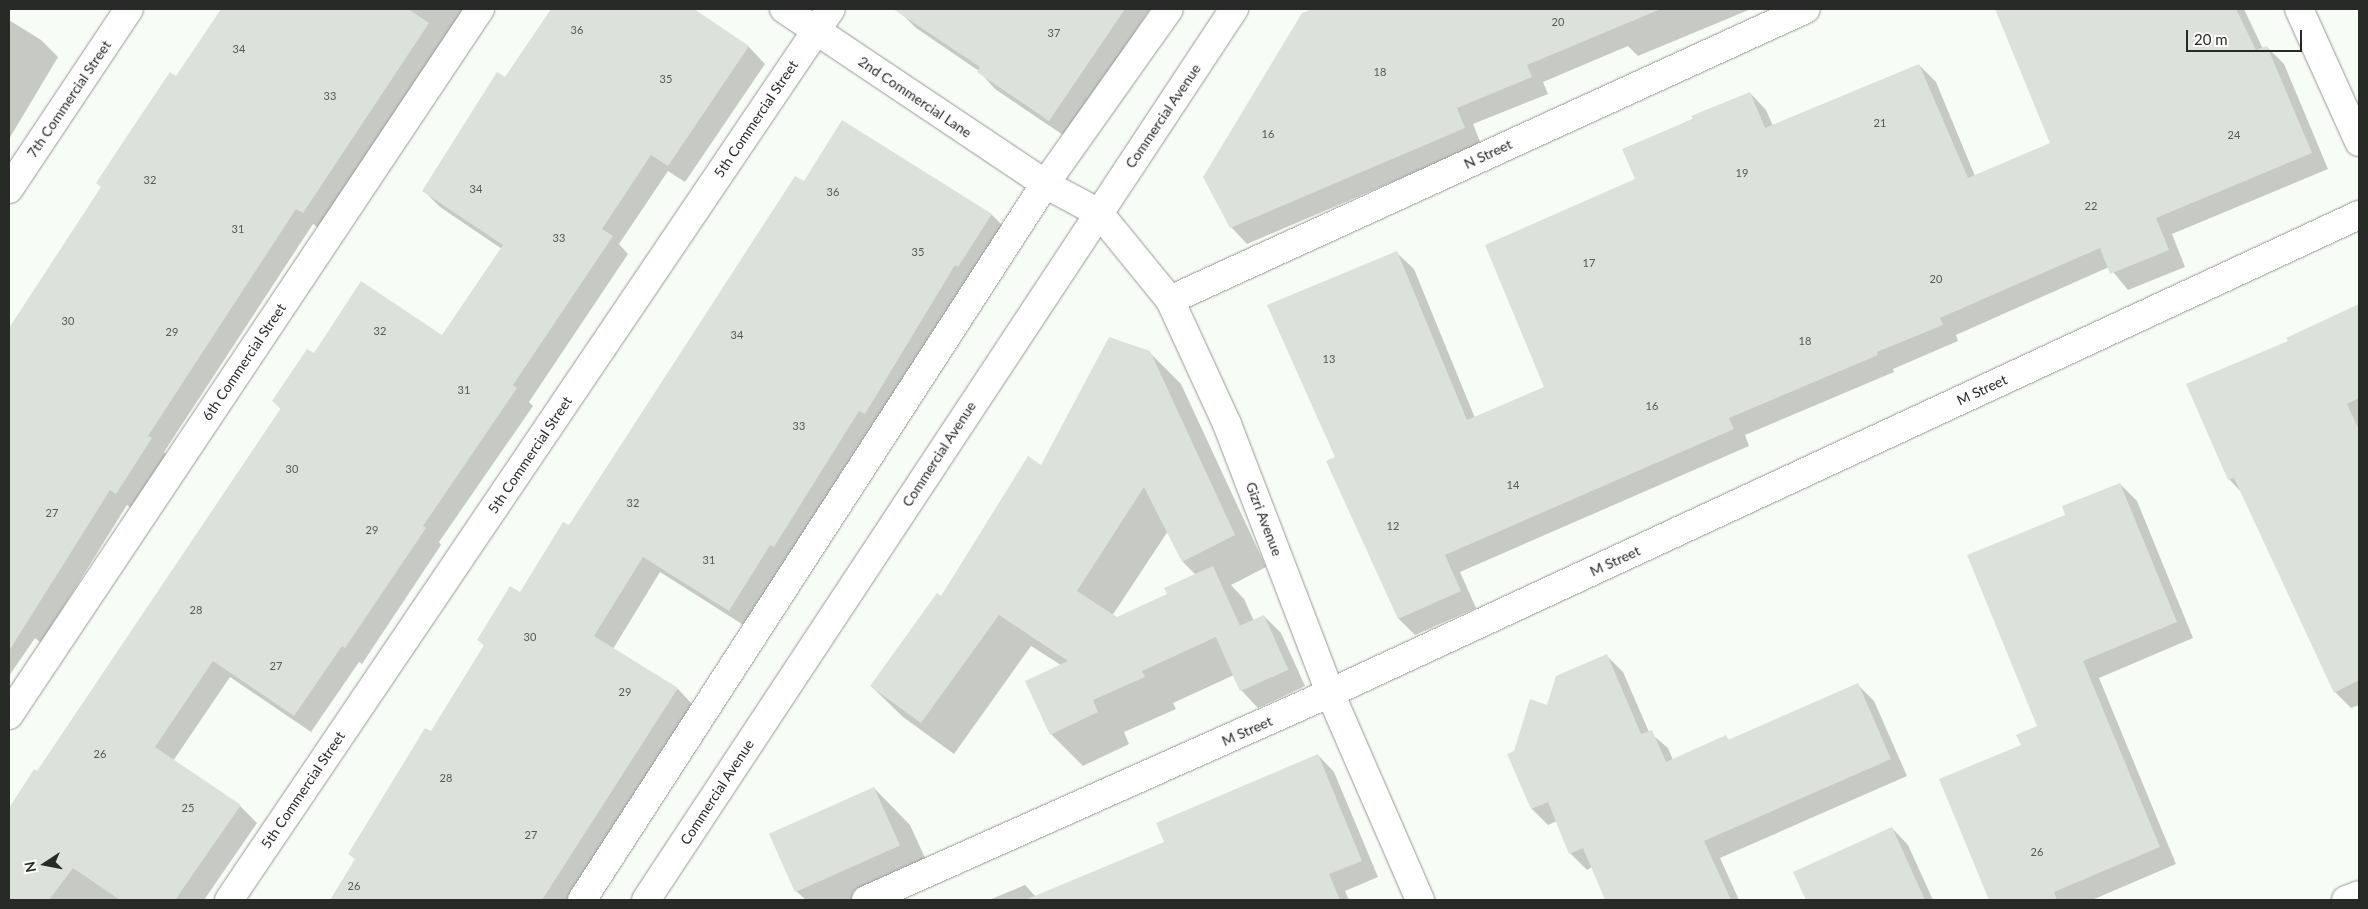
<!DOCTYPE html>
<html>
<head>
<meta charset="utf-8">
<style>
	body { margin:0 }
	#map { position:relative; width:2368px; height:909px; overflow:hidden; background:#f8fcf6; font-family:Lato,sans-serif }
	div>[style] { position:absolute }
	.shadow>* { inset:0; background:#0003 }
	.building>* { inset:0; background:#dde1db; transform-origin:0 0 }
	.roads { filter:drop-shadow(0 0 1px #959994) drop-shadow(0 0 1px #959994) }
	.minor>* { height:28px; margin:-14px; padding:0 14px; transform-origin:14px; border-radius:14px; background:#fff }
	.tertiary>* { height:28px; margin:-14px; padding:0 14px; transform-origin:14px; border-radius:14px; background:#fff }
	.secondary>* { height:28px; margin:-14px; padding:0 14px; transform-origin:14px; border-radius:14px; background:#fff }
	span { translate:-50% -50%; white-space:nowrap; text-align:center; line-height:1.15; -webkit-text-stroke:4px #fff; paint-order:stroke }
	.number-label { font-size:11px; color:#555854 }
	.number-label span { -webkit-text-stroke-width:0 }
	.street-label { font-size:14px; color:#282a27 }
	.frame { position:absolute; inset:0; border:10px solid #282a27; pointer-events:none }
	.north { position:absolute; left:20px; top:839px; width:50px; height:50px; -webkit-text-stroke:4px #fff; paint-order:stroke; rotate:259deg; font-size:14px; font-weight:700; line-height:20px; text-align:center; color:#282a27 }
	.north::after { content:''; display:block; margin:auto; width:18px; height:22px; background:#282a27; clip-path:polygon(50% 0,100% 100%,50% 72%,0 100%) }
	.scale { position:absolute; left:2186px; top:30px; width:116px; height:22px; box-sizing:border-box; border:2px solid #282a27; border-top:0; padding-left:6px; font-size:15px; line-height:18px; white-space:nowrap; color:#282a27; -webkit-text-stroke:4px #fff; paint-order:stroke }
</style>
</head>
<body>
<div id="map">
	<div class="shadow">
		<div style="clip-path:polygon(223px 9px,466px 9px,320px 229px,313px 224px,164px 452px,168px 456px,133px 509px,127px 505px,41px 643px,35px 638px,9px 676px,9px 330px)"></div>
		<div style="clip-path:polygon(554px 9px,691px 9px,749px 47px,765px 64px,685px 182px,668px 171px,619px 244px,628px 254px,529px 402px,533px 406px,439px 542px,441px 545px,362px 664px,359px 662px,311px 732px,230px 677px,173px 761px,240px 806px,257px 823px,204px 900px,9px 900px,9px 809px,35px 771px,37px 773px,281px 409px,273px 401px,314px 355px,442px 337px,502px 249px,440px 207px,424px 191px)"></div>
		<div style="clip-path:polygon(901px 9px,1150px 9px,1066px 137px,995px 89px,979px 71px,916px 28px,899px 11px)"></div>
		<div style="clip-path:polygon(1315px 9px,1751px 9px,1638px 56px,1628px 46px,1543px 82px,1548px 94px,1473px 124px,1481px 144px,1247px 244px,1231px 227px,1303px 14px)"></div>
		<div style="clip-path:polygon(1996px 9px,2244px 9px,2263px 49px,2267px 47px,2284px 64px,2328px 169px,2172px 234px,2185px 267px,2128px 290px,2109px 267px,1956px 335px,1958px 341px,1893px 369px,1894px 372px,1745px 435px,1749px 446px,1460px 572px,1476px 608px,1415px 635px,1399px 619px,1328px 462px,1336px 458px,1397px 253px,1414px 269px,1475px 418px,1546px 388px,1636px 180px,1624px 150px,1750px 93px,1766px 110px,1773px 126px,1919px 65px,1936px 82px,1975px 176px,2052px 144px)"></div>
		<div style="clip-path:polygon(9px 20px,41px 40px,58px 57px,9px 139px)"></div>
		<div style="clip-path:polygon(805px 183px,992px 215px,1008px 231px,745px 626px,660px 572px,613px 649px,678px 689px,694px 706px,569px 900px,331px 900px,356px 860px,350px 854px,431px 733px,485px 646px,479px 640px,520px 594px,569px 527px)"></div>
		<div style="clip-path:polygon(2354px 308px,2359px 314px,2359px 705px,2351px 708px,2335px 692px,2242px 493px,2229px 479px,2289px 342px)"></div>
		<div style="clip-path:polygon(evenodd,1149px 352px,1181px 384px,1266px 567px,1231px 585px,1244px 599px,1254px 621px,1264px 616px,1281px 633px,1305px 686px,1258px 708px,1242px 691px,1234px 675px,1173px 703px,1176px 709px,1124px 732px,1129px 744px,1083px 766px,1051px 734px,1061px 665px,1031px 646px,954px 754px,903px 717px,871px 686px,1042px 467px,1149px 352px,1168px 531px,1183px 562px,1196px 575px,1169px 595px,1117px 619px,1112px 616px,1168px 531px)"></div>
		<div style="clip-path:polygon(2120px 484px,2137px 501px,2193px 638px,2099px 678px,2176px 864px,2092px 900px,1990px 900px,1941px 780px,2022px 746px,2039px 727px,2067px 516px)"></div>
		<div style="clip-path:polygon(1607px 656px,1623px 672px,1649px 732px,1668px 748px,1673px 760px,1726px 737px,1730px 741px,1858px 685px,1874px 701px,1907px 776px,1720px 858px,1739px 900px,1606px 900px,1592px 867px,1587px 870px,1570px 853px,1557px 821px,1548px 825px,1532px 809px,1515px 752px,1548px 706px)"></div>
		<div style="clip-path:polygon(1318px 755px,1334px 772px,1378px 877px,1345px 891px,1349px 900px,989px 900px,1025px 885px,1036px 897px,1165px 842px)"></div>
		<div style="clip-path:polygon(874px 788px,910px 825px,936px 882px,896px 900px,806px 900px,797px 892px,771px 836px)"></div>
		<div style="clip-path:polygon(1892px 828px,1908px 845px,1933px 900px,1807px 900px,1795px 872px)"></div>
	</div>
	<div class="building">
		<div style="clip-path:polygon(221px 9px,408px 9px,429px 23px,303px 213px,296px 209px,148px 436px,152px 438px,116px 494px,110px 490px,9px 651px,9px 328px,101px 187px,96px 183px,133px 127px,170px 72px,176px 76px)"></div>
		<div style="clip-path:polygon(551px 9px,694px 9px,749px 46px,668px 166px,651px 155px,602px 229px,613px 236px,513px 385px,517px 388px,423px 526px,426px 528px,345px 648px,342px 646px,294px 716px,213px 661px,155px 747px,241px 805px,175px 900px,120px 900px,73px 868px,49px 900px,9px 900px,9px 808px,34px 769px,37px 771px,281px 408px,272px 401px,307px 349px,314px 353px,361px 281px,442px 335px,503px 245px,422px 191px,497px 72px,505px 77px)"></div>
		<div style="clip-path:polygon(893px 9px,1125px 9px,1049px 121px,977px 72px,980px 67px)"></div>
		<div style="clip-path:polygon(1312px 9px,1661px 9px,1527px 65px,1532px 77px,1457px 108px,1465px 128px,1230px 228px,1203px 177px,1302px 13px)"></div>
		<div style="clip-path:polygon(1995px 9px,2236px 9px,2256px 50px,2267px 46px,2312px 153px,2156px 218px,2169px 250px,2110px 274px,2100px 248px,1940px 318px,1943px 325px,1877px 352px,1878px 355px,1729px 418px,1734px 429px,1445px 555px,1461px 591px,1398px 619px,1326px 461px,1335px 457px,1267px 305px,1397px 251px,1467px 420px,1544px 387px,1485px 245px,1635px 179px,1622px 149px,1693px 119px,1691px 116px,1750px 92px,1765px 128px,1919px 64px,1968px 178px,2050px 143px)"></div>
		<div style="clip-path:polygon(842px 120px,992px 214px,958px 267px,955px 265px,865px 414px,859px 411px,774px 547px,770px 545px,729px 611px,643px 557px,594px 636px,678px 688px,542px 900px,330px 900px,355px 859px,348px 854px,425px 728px,431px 731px,484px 645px,477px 640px,510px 586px,520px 592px,563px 522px,569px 525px,795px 176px,804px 181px)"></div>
		<div style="clip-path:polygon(2359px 304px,2359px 398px,2347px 404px,2359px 430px,2359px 680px,2334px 693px,2234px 478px,2228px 480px,2186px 384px,2288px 341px,2286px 338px)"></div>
		<div style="clip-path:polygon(1109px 337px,1150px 351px,1235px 535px,1182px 562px,1144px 487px,1077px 591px,1117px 617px,1167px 594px,1164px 588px,1213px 566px,1240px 626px,1142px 671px,1145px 677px,1093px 700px,1098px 712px,1050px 735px,1025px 681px,1068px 661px,999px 615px,921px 723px,870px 686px,937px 593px,941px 596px,1028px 456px,1041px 465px)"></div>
		<div style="clip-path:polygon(2120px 483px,2177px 622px,2083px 661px,2160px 847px,2054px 892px,2057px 900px,1989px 900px,1939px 779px,2021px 745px,2016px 735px,2037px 726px,1967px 555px,2065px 515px,2062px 506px)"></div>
		<div style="left:1264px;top:615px;width:60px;height:53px;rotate:66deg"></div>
		<div style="clip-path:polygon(1607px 654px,1641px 734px,1652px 730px,1666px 762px,1726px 735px,1728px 740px,1858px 683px,1891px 759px,1704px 841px,1731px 900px,1605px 900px,1583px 848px,1569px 854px,1548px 802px,1531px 809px,1507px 754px,1514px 751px,1530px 699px,1547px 705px,1556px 676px)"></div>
		<div style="clip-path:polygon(1318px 754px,1362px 861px,1329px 874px,1340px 900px,1025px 900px,1164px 842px,1156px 823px)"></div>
		<div style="left:874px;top:787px;width:64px;height:115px;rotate:66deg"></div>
		<div style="clip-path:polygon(1892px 827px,1925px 900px,1806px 900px,1793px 872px)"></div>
	</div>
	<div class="roads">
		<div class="minor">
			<div style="left:784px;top:9px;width:314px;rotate:33.8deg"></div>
			<div style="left:2299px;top:9px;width:146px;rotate:65.7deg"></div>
			<div style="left:9px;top:189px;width:216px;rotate:-56.3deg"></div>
			<div style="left:1170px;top:300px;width:699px;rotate:-24.59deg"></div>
			<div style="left:9px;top:715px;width:849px;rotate:-56.29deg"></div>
			<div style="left:229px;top:900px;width:1075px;rotate:-55.96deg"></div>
			<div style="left:866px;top:900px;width:508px;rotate:-24.04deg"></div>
			<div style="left:1330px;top:693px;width:1135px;rotate:-24.92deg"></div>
			<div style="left:2346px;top:900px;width:14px;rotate:-21deg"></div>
		</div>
		<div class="tertiary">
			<div style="left:1045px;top:184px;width:61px;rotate:28.2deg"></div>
			<div style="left:1099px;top:213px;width:112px;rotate:50.8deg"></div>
			<div style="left:1170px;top:300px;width:136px;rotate:65.3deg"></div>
			<div style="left:1227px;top:424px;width:288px;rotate:69deg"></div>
			<div style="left:1330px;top:693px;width:226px;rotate:66.5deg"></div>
		</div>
		<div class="secondary">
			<div style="left:582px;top:900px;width:853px;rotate:-57.11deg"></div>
			<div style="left:1045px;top:184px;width:214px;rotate:-54.7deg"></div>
			<div style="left:646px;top:900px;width:1068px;rotate:-56.58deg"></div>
		</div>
	</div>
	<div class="number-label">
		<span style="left:1558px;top:22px">20</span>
		<span style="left:577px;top:30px">36</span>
		<span style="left:1054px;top:33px">37</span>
		<span style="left:239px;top:49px">34</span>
		<span style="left:1380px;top:72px">18</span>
		<span style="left:666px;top:79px">35</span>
		<span style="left:330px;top:96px">33</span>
		<span style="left:1880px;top:123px">21</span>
		<span style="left:1268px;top:134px">16</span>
		<span style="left:2234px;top:135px">24</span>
		<span style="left:1742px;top:173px">19</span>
		<span style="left:150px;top:180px">32</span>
		<span style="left:476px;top:189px">34</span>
		<span style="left:833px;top:192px">36</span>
		<span style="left:2091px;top:206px">22</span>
		<span style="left:238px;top:229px">31</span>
		<span style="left:559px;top:238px">33</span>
		<span style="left:918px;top:252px">35</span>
		<span style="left:1589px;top:263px">17</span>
		<span style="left:1936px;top:279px">20</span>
		<span style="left:68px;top:321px">30</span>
		<span style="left:380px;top:331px">32</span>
		<span style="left:172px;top:332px">29</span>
		<span style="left:737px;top:335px">34</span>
		<span style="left:1805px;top:341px">18</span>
		<span style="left:1329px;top:359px">13</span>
		<span style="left:464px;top:390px">31</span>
		<span style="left:1652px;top:406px">16</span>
		<span style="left:799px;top:426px">33</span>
		<span style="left:292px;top:469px">30</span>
		<span style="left:1513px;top:485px">14</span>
		<span style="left:633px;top:503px">32</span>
		<span style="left:52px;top:513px">27</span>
		<span style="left:1393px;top:526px">12</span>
		<span style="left:372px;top:530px">29</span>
		<span style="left:709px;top:560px">31</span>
		<span style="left:196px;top:610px">28</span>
		<span style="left:530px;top:637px">30</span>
		<span style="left:276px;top:666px">27</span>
		<span style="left:625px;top:692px">29</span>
		<span style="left:100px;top:754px">26</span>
		<span style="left:446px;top:778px">28</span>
		<span style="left:188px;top:808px">25</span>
		<span style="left:531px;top:835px">27</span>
		<span style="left:2037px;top:852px">26</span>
		<span style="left:354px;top:886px">26</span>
	</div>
	<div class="street-label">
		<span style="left:915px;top:97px;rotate:34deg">2nd Commercial Lane</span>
		<span style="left:69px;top:99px;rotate:-56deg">7th Commercial Street</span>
		<span style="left:1163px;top:116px;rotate:-56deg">Commercial Avenue</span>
		<span style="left:756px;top:119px;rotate:-56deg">5th Commercial Street</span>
		<span style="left:1488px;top:154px;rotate:-25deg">N Street</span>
		<span style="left:244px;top:362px;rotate:-56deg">6th Commercial Street</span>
		<span style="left:1982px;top:390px;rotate:-25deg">M Street</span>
		<span style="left:939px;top:454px;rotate:-57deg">Commercial Avenue</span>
		<span style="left:530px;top:455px;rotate:-56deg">5th Commercial Street</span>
		<span style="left:1264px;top:519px;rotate:69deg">Gizri Avenue</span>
		<span style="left:1615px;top:561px;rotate:-25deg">M Street</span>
		<span style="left:1247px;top:731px;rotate:-24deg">M Street</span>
		<span style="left:303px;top:790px;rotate:-56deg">5th Commercial Street</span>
		<span style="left:717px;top:792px;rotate:-57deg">Commercial Avenue</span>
	</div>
	<div class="frame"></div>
	<div class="north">N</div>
	<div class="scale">20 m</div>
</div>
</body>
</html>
